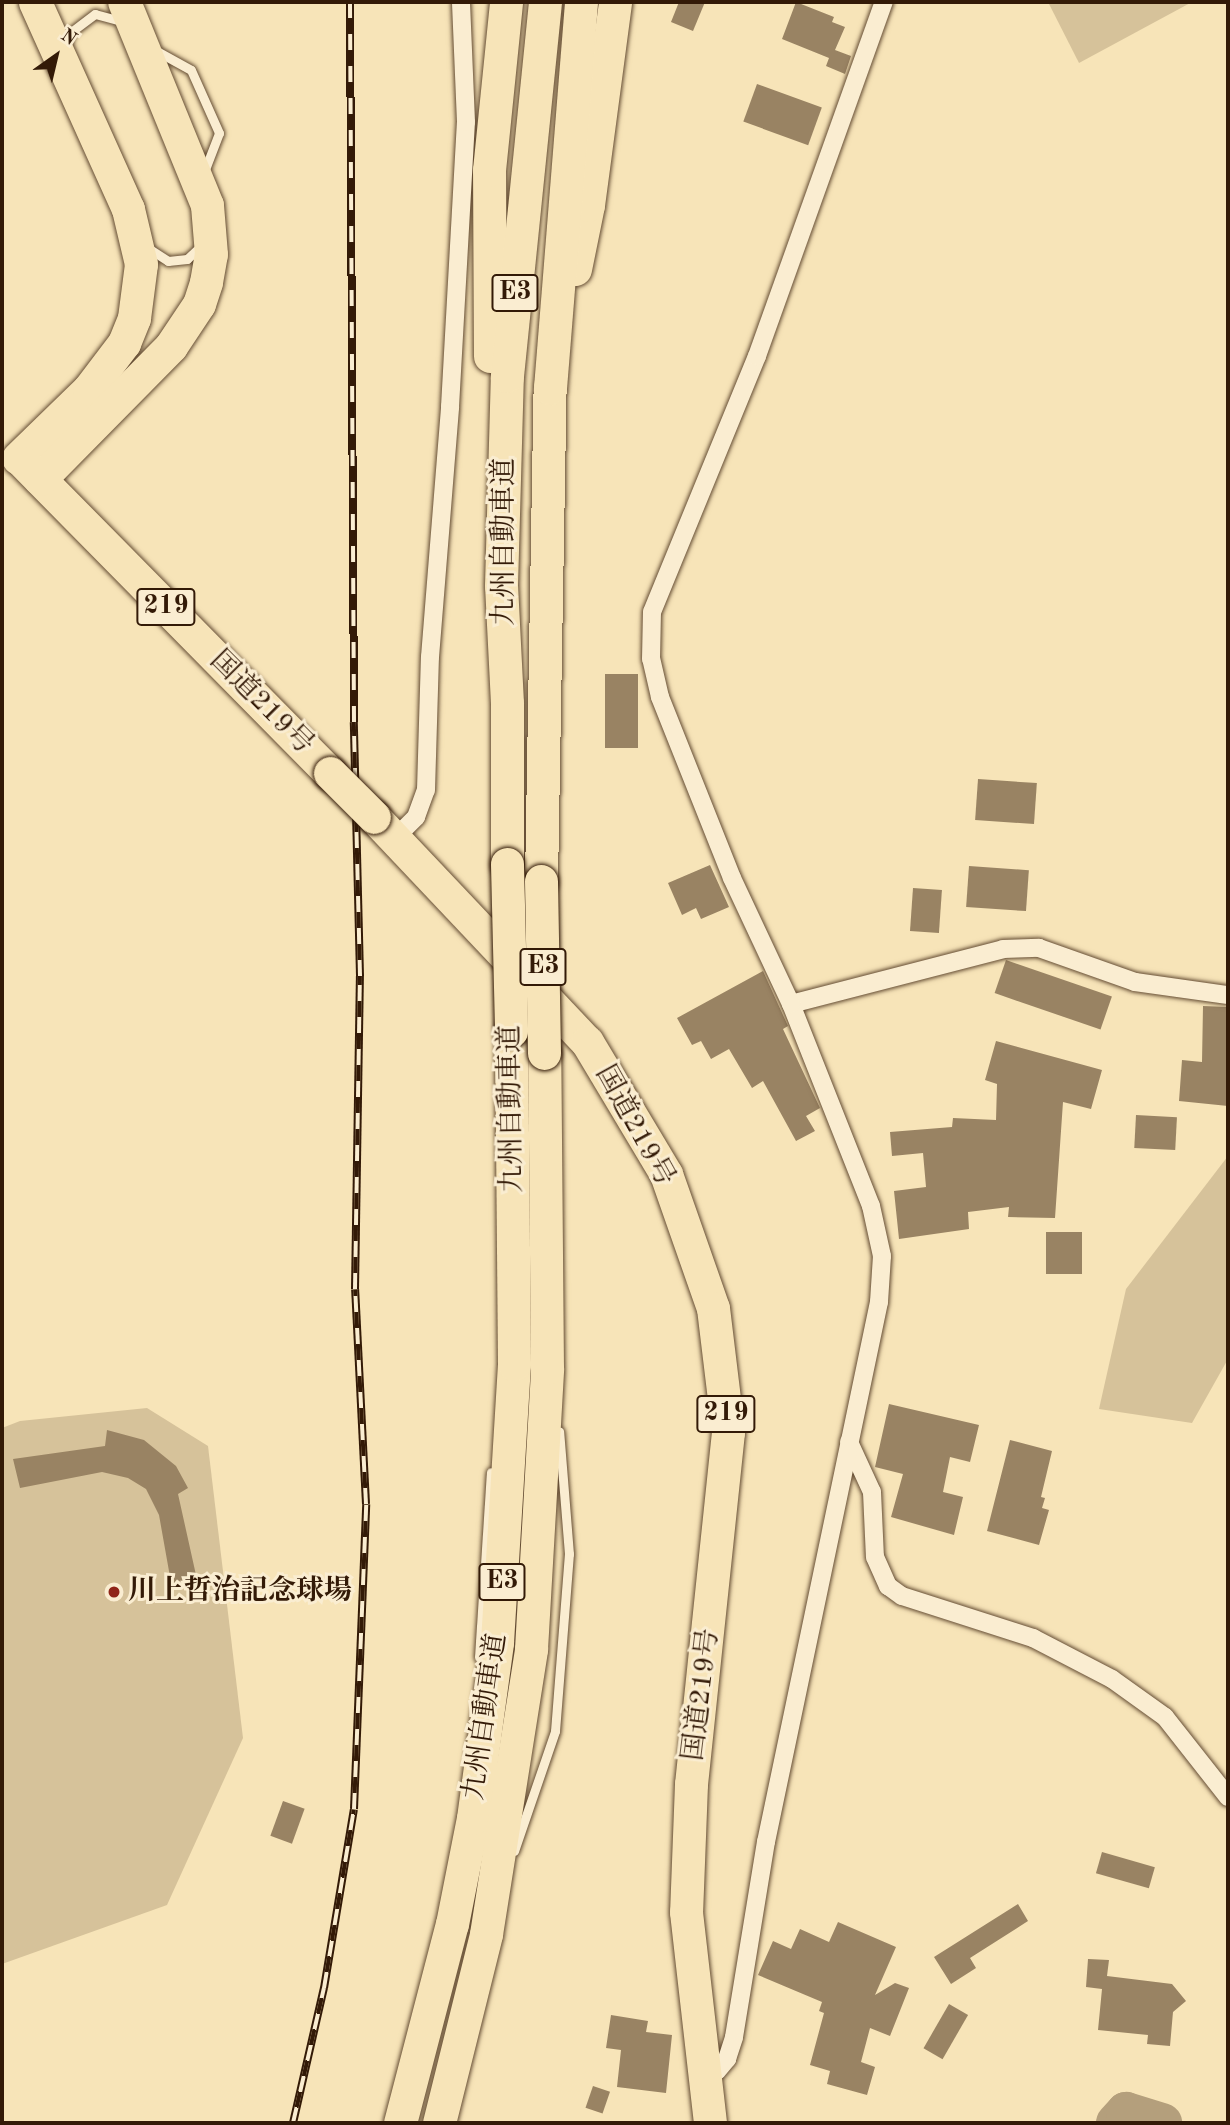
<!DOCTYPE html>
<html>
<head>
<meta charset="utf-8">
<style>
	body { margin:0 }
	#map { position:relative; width:1230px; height:2125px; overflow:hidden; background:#f7e4b8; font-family:"Old Standard TT","Noto Serif JP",serif }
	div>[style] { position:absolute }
	.green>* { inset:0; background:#d6c29a }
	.river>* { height:40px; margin:-20px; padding:0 20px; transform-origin:20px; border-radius:20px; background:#b49f7c }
	.building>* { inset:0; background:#998363; transform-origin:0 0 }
	.roads { filter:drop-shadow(0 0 2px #644c33) drop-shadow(0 0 2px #644c33) }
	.lane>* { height:9px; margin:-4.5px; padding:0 4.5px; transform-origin:4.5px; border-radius:4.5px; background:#faedd1 }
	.street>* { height:18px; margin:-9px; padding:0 9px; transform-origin:9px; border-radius:9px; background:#faedd1 }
	.highway>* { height:33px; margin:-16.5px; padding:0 16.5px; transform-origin:16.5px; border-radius:16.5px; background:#f7e4b8 }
	.rail>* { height:8px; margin-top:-4px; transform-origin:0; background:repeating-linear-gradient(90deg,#faedd1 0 16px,#331a07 0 32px); box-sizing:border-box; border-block:2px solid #331a07 }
	.bridges { filter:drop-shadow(0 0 2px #331a07) drop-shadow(0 0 2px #331a07) }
	.highway-bridge>* { height:33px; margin:-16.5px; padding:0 16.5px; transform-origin:16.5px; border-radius:16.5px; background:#f7e4b8 }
	.dots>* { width:19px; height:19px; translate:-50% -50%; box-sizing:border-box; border:4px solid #faedd1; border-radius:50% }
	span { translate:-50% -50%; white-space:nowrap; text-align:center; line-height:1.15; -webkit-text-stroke:6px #faedd1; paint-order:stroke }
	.shield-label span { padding:2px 5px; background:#faedd1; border:2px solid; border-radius:5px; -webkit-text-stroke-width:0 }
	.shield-label { font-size:26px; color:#331a07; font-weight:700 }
	.street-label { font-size:28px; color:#331a07 }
	.poi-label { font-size:28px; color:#331a07; font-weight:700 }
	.left { translate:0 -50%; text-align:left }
	.frame { position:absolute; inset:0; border:4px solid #331a07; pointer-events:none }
	.north { position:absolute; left:21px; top:21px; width:70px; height:70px; -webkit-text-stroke:5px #faedd1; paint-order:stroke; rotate:34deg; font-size:19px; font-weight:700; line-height:28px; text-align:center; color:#331a07 }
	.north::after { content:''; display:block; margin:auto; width:24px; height:32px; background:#331a07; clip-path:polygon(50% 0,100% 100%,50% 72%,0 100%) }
</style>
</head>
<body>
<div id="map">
	<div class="green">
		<div style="clip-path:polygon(1048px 2px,1192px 2px,1079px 63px)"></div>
		<div style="clip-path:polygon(1228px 1156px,1228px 1359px,1192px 1423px,1099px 1409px,1126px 1289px)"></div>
		<div style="clip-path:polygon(147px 1408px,208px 1446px,243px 1738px,167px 1905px,2px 1964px,2px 1428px,20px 1421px)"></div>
	</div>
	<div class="river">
		<div style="left:1116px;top:2123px;width:15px;rotate:-48deg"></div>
		<div style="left:1126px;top:2112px;width:38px;rotate:17deg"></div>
	</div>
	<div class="building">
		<div style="clip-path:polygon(679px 2px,705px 2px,693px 31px,671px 22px)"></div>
		<div style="clip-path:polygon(796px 2px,834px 17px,832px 22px,845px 27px,835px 50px,851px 56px,845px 74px,826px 66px,829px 58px,782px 39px)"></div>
		<div style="left:757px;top:84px;width:69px;height:40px;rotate:20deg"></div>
		<div style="left:605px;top:674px;width:33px;height:74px"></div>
		<div style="left:978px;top:779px;width:59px;height:41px;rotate:4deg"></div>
		<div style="clip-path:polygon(710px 865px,729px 907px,701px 919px,696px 908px,682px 915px,668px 883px)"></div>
		<div style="left:969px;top:866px;width:60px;height:41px;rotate:4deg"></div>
		<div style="left:913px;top:888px;width:29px;height:43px;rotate:4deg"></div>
		<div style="left:1006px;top:960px;width:112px;height:35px;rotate:19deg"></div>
		<div style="clip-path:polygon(763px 971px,788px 1026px,783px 1029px,820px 1108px,806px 1116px,815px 1131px,796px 1141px,763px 1081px,752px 1088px,729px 1049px,711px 1059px,701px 1041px,692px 1045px,677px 1018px)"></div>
		<div style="clip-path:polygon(1203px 1006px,1228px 1007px,1228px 1106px,1179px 1101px,1182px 1060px,1202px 1062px)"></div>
		<div style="clip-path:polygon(996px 1041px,1102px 1070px,1091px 1109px,1063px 1102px,1055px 1218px,1008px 1217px,1009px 1207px,968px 1212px,969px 1229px,899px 1239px,894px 1191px,926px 1187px,923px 1153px,892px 1156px,890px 1132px,952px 1127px,953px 1118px,996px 1120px,997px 1084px,985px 1080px)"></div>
		<div style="left:1136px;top:1115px;width:41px;height:33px;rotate:3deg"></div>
		<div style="left:1046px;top:1232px;width:36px;height:42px"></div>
		<div style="clip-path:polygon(889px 1404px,979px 1425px,970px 1462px,950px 1457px,943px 1492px,963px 1497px,954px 1535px,891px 1517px,903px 1474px,875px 1467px)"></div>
		<div style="clip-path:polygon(107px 1430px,144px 1440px,176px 1466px,188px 1488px,178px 1494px,198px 1584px,172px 1588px,159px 1515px,146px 1489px,128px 1478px,102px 1472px,20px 1488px,13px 1459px,105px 1446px)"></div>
		<div style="clip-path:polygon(1010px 1440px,1052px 1451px,1041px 1497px,1045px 1498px,1042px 1508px,1049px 1510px,1039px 1545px,987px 1531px)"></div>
		<div style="left:283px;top:1801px;width:23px;height:37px;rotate:20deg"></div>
		<div style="left:1102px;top:1852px;width:55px;height:22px;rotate:16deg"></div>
		<div style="clip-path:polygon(1018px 1904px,1028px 1921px,970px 1958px,976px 1968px,951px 1984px,934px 1957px)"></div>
		<div style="clip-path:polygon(838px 1922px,896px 1947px,875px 1995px,895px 1983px,909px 1988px,890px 2036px,870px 2028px,861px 2062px,875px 2067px,867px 2095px,827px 2084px,830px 2071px,810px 2065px,824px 2013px,819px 2011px,822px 2002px,758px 1975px,773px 1941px,791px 1949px,800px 1929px,829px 1942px)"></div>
		<div style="clip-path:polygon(1088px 1959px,1109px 1960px,1107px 1976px,1172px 1984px,1186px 2001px,1173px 2012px,1170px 2046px,1147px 2044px,1148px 2035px,1098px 2030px,1102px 1989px,1086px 1987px)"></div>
		<div style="left:949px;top:2004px;width:22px;height:51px;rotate:30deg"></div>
		<div style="clip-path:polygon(611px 2015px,648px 2021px,646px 2032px,672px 2035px,666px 2093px,617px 2087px,621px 2050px,606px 2048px)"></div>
		<div style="left:593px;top:2086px;width:18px;height:23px;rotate:19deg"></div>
	</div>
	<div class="roads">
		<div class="lane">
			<div style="left:65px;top:47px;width:16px;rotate:-68deg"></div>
			<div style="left:71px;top:32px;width:30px;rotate:-37deg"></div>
			<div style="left:95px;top:14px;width:27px;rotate:15deg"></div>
			<div style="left:153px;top:49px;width:43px;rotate:28.9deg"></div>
			<div style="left:191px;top:70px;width:69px;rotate:66deg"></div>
			<div style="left:219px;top:133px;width:42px;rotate:111deg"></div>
			<div style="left:148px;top:248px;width:24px;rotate:33deg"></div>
			<div style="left:168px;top:261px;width:19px;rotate:-6deg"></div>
			<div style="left:187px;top:259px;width:19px;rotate:-43deg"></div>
			<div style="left:479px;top:1657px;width:185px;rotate:-86.3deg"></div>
			<div style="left:514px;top:1851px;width:127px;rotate:-71.1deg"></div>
			<div style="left:555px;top:1731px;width:178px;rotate:-85.5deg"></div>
			<div style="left:569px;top:1554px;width:123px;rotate:-94.6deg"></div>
		</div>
		<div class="street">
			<div style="left:395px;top:838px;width:30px;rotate:-45deg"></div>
			<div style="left:416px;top:817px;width:29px;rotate:-70deg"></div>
			<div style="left:426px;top:790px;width:133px;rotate:-88.3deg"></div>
			<div style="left:430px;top:657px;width:251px;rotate:-85.4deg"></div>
			<div style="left:450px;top:407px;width:285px;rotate:-86.8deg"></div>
			<div style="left:466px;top:122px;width:120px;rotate:-92.4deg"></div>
			<div style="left:791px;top:1004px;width:219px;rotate:-14.5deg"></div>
			<div style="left:1003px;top:949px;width:36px;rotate:-2deg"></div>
			<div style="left:1039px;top:948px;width:102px;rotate:19.5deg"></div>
			<div style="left:1135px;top:982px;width:94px;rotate:8deg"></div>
			<div style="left:849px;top:1442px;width:55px;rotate:65.3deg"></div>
			<div style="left:872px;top:1492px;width:65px;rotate:87.4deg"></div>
			<div style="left:875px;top:1557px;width:32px;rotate:66deg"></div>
			<div style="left:888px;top:1586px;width:17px;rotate:36deg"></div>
			<div style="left:902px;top:1596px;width:138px;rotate:17.8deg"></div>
			<div style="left:1033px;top:1638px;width:89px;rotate:27.4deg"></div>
			<div style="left:1112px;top:1679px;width:65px;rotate:35.6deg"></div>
			<div style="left:1165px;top:1717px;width:102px;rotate:51.8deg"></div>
			<div style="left:701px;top:2078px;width:17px;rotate:-24deg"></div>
			<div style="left:717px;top:2071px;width:16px;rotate:-50deg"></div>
			<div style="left:727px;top:2059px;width:23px;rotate:-72deg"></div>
			<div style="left:734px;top:2037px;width:198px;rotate:-80.7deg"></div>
			<div style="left:766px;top:1842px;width:552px;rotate:-78.18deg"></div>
			<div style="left:879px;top:1302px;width:46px;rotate:-86.3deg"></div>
			<div style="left:882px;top:1256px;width:51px;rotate:-102.4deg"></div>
			<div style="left:871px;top:1206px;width:217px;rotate:-111.6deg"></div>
			<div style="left:791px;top:1004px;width:139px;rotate:-115.1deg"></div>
			<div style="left:732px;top:878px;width:195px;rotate:-111.7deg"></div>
			<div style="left:660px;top:697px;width:39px;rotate:-103deg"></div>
			<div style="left:651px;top:659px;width:47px;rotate:-88.8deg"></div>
			<div style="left:652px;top:612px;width:277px;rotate:-67.7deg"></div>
			<div style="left:757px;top:356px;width:376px;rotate:-70.3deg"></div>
		</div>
		<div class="highway">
			<div style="left:575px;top:269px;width:65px;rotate:-78.5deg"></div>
			<div style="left:588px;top:205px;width:205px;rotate:-82.4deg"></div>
			<div style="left:490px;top:356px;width:186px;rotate:-90.3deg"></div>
			<div style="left:489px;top:170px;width:169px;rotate:-84.2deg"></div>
			<div style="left:18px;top:458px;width:99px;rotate:-44.2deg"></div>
			<div style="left:89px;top:389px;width:58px;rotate:-52.7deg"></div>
			<div style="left:124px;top:343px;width:27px;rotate:-68deg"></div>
			<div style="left:134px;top:318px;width:54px;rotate:-82.6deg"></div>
			<div style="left:141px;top:264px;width:57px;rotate:-103.3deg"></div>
			<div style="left:128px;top:209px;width:227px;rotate:-114.2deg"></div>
			<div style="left:24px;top:463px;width:436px;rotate:45.4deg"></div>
			<div style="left:40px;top:479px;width:187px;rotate:-45.4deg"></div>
			<div style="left:171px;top:346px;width:50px;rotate:-56.3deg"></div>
			<div style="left:199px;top:304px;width:23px;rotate:-72deg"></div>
			<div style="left:206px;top:282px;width:28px;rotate:-80deg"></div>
			<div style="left:211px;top:254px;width:49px;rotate:-94.7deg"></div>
			<div style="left:207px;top:205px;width:219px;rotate:-112.2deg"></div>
			<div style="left:374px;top:817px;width:310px;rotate:46.6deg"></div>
			<div style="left:587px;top:1042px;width:154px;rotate:59.1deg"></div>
			<div style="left:666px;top:1174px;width:142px;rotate:70.7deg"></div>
			<div style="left:713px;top:1308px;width:125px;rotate:83.1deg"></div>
			<div style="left:728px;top:1432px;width:354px;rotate:96deg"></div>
			<div style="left:691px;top:1784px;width:128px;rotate:92.2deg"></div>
			<div style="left:686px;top:1912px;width:212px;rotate:83.5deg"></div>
			<div style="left:507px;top:864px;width:161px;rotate:-90deg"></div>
			<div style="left:507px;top:703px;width:117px;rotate:-92.9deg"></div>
			<div style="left:501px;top:586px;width:210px;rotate:-88.4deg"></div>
			<div style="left:507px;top:376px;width:376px;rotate:-84.2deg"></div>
			<div style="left:541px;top:881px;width:493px;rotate:-89deg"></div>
			<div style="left:550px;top:388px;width:387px;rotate:-85.4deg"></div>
			<div style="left:400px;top:2123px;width:206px;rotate:-75.4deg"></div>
			<div style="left:452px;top:1924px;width:108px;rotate:-78.8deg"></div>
			<div style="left:473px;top:1818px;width:178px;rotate:-82.2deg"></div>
			<div style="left:497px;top:1642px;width:279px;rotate:-86.5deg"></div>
			<div style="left:514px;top:1364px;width:333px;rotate:-90.5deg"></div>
			<div style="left:439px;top:2123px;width:195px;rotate:-76deg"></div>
			<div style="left:486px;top:1934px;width:289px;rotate:-81deg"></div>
			<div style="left:531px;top:1649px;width:281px;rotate:-86.7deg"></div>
			<div style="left:547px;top:1368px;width:315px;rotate:-90.5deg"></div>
		</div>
	</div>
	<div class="rail">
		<div style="left:293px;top:2123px;width:139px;rotate:-77.1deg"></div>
		<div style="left:324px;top:1988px;width:181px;rotate:-80.5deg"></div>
		<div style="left:354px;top:1809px;width:305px;rotate:-87.7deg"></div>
		<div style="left:366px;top:1504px;width:215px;rotate:-92.9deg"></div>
		<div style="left:355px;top:1289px;width:313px;rotate:-89.1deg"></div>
		<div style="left:360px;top:976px;width:254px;rotate:-91.4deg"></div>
		<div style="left:354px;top:722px;width:720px;rotate:-90.32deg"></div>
	</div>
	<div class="bridges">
		<div class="highway-bridge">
			<div style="left:330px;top:773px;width:62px;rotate:45deg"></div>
			<div style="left:507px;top:864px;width:167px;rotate:88.6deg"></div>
			<div style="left:541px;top:881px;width:172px;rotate:89deg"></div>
		</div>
	</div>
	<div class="dots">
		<div style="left:114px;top:1592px;background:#8f2418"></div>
	</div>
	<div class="shield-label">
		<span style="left:515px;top:293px">E3</span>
		<span style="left:166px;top:607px">219</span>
		<span style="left:543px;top:967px">E3</span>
		<span style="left:726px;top:1414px">219</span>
		<span style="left:502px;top:1582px">E3</span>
	</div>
	<div class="street-label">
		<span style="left:505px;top:542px;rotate:-90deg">九州自動車道</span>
		<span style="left:261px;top:703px;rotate:45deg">国道219号</span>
		<span style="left:512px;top:1109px;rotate:-91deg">九州自動車道</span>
		<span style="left:634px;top:1126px;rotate:61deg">国道219号</span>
		<span style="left:702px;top:1695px;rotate:-83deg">国道219号</span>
		<span style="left:486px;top:1717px;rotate:-82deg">九州自動車道</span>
	</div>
	<div class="poi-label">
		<span class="left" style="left:128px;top:1592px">川上哲治記念球場</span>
	</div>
	<div class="frame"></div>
	<div class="north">N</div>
</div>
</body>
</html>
